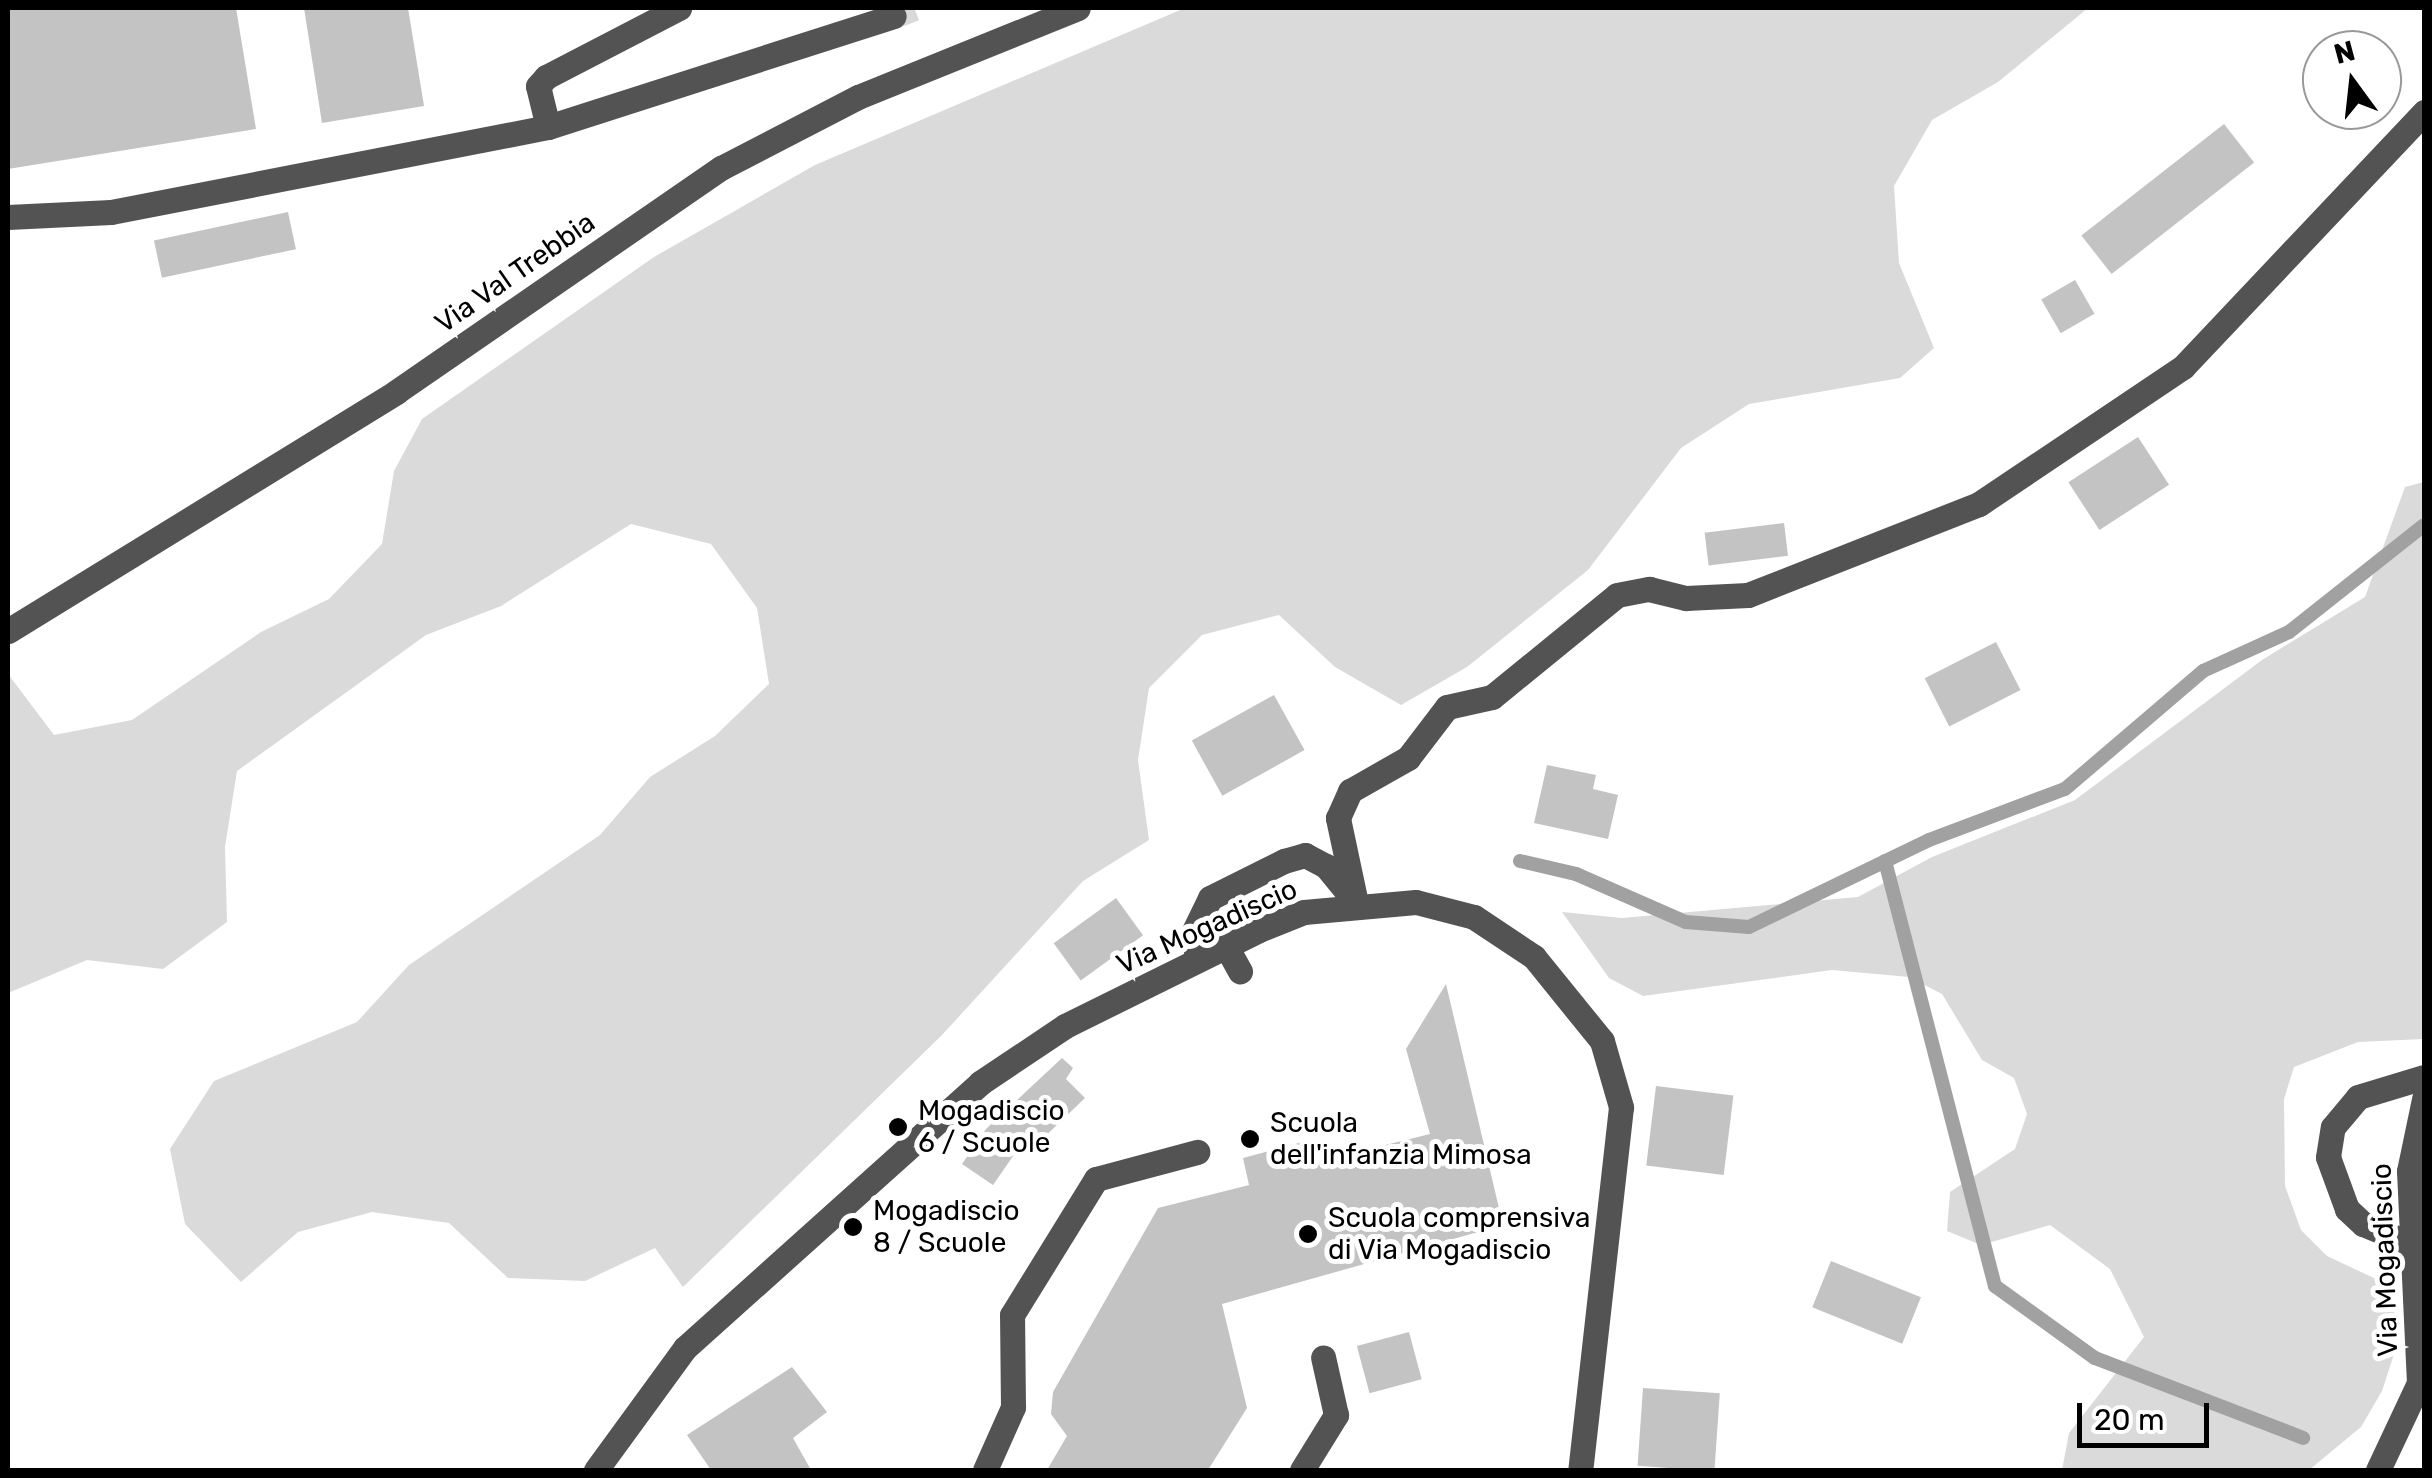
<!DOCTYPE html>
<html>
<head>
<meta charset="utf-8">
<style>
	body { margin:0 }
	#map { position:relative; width:2432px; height:1478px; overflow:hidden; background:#fff; font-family:Rubik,sans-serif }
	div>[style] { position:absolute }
	.green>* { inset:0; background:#dadada }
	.stream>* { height:14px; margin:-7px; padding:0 7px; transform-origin:7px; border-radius:7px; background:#a1a1a1 }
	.building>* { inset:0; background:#c3c3c3; transform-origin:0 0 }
	.minor-tunnel>* { height:25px; margin-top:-12.5px; transform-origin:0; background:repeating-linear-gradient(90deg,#d9d9d9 0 25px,transparent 0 37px) }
	.minor>* { height:25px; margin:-12.5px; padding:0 12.5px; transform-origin:12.5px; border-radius:12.5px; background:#535353 }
	.dots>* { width:28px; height:28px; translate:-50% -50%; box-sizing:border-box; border:5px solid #fff; border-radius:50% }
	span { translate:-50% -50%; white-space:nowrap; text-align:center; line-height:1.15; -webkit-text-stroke:10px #fff; paint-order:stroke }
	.street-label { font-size:28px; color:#000 }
	.poi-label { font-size:28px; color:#000 }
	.left { translate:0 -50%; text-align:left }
	.frame { position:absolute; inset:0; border:10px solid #000; pointer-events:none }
	.north { position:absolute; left:2302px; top:30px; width:100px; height:100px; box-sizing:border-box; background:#fff; border:2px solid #999; border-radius:50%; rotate:345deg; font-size:28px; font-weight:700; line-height:40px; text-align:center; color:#000 }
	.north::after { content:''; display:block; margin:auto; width:35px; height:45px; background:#000; clip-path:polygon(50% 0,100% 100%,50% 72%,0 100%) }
	.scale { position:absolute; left:2077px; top:1403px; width:132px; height:45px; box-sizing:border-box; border:5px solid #000; border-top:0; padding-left:12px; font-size:30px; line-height:35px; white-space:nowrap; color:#000; -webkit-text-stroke:8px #fff; paint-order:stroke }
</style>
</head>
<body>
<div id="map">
	<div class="green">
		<div style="clip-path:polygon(1185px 8px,2088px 8px,1998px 82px,1932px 120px,1894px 186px,1899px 263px,1934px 348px,1900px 378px,1749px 404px,1681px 448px,1588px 570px,1467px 667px,1401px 705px,1335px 667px,1279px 615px,1202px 635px,1149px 688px,1138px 760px,1149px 840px,1083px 881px,942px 1035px,683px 1287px,655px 1248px,585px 1281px,508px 1278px,449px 1223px,372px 1212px,298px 1232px,241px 1282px,185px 1224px,170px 1149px,214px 1081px,357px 1022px,409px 965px,600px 835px,650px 777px,715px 736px,769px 684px,757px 608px,711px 544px,631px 524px,501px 606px,426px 635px,237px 771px,225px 847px,227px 922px,163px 969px,87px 960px,8px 993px,8px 674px,54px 735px,132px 720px,261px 632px,329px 599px,382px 544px,394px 471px,422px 419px,654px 257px,815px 165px)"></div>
		<div style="clip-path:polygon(2424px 482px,2424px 1039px,2358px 1042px,2294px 1067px,2284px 1099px,2285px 1186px,2301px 1230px,2327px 1256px,2393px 1287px,2396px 1348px,2382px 1391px,2361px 1427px,2309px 1470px,2062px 1470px,2069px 1433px,2144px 1337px,2110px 1269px,2050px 1225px,1981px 1245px,1947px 1231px,1950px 1192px,2015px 1149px,2027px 1114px,2014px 1078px,1982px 1060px,1942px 994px,1909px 977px,1832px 970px,1643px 996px,1609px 978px,1562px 912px,1622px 918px,1858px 897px,1932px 857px,2075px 800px,2262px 660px,2365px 597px,2405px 487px)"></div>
	</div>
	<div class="stream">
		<div style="left:1520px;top:861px;width:57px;rotate:13.1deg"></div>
		<div style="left:1576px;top:874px;width:120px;rotate:23.6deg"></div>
		<div style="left:1686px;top:922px;width:63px;rotate:4.5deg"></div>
		<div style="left:1749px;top:927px;width:200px;rotate:-25.8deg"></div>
		<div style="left:1929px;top:840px;width:145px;rotate:-20.6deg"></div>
		<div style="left:2065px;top:789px;width:182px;rotate:-40.5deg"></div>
		<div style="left:2203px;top:671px;width:94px;rotate:-24.4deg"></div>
		<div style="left:2289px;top:632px;width:172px;rotate:-38.4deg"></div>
		<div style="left:1885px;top:861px;width:439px;rotate:75.5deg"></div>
		<div style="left:1995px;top:1286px;width:123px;rotate:35.8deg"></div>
		<div style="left:2095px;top:1358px;width:223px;rotate:21deg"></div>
	</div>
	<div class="building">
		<div style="clip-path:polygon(8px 8px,236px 8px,256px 129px,8px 169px)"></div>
		<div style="clip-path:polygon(304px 8px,408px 8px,424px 106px,322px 123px)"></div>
		<div style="left:2224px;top:124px;width:49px;height:181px;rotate:52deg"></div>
		<div style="left:288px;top:212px;width:38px;height:137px;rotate:78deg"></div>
		<div style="left:2075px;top:280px;width:39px;height:39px;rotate:60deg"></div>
		<div style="left:2138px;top:437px;width:57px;height:83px;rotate:57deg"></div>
		<div style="left:1784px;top:523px;width:33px;height:80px;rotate:83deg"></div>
		<div style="left:1996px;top:642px;width:54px;height:80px;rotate:63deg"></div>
		<div style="left:1274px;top:695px;width:63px;height:94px;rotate:61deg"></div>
		<div style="clip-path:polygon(1547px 765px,1596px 775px,1593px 789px,1618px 795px,1608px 839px,1534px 823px)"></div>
		<div style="left:1116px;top:898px;width:46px;height:77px;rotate:54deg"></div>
		<div style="clip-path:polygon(1446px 984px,1503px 1225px,1222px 1304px,1247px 1408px,1208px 1470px,1047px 1470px,1067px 1436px,1051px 1414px,1053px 1392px,1158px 1208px,1249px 1185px,1243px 1158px,1310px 1140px,1316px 1162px,1430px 1134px,1406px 1049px)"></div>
		<div style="clip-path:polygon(1062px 1058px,1073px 1068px,1066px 1079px,1085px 1098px,1036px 1145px,1027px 1136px,993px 1185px,962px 1164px,986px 1129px)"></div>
		<div style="left:1656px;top:1086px;width:78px;height:80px;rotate:7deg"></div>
		<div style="left:1831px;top:1261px;width:97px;height:50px;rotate:22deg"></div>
		<div style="left:1409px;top:1332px;width:49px;height:54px;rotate:75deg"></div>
		<div style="clip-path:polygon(792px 1367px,827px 1412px,793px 1438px,811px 1470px,711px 1470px,687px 1435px)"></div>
		<div style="left:1643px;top:1388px;width:77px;height:78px;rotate:4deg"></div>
	</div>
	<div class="minor-tunnel">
		<div style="left:894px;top:16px;width:22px;rotate:-21deg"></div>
	</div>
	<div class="minor">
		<div style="left:548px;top:127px;width:42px;rotate:-103.7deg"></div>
		<div style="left:538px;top:86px;width:12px;rotate:-48deg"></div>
		<div style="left:546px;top:77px;width:150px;rotate:-27.4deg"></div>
		<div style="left:8px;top:217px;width:103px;rotate:-2.8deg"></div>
		<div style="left:111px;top:212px;width:445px;rotate:-11deg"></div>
		<div style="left:548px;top:127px;width:363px;rotate:-17.8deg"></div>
		<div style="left:8px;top:631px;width:456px;rotate:-31.6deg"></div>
		<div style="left:396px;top:392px;width:395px;rotate:-34.6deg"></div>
		<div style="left:721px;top:168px;width:154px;rotate:-27.4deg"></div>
		<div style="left:858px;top:97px;width:237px;rotate:-22deg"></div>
		<div style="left:1356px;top:903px;width:87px;rotate:-102deg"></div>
		<div style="left:1338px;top:818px;width:30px;rotate:-66deg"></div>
		<div style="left:1350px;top:791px;width:67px;rotate:-29.6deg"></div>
		<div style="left:1408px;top:758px;width:64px;rotate:-52.6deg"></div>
		<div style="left:1447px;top:707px;width:46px;rotate:-12.5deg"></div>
		<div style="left:1492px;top:697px;width:161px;rotate:-39.2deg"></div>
		<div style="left:1617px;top:595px;width:33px;rotate:-11deg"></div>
		<div style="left:1649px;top:589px;width:38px;rotate:14deg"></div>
		<div style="left:1686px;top:598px;width:62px;rotate:-2.8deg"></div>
		<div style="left:1748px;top:595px;width:248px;rotate:-21.5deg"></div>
		<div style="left:1979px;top:504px;width:246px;rotate:-33.9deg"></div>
		<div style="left:2183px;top:367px;width:351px;rotate:-46.6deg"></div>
		<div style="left:1226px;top:946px;width:29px;rotate:61deg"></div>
		<div style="left:1198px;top:960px;width:26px;rotate:-103deg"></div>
		<div style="left:1192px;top:935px;width:41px;rotate:-64.1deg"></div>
		<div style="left:1210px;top:898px;width:83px;rotate:-26.6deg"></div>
		<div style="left:1284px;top:861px;width:22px;rotate:-16deg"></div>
		<div style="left:1305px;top:855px;width:24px;rotate:28deg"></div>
		<div style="left:1326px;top:866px;width:43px;rotate:50.7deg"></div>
		<div style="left:2411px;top:1244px;width:52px;rotate:-157.4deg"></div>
		<div style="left:2363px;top:1224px;width:22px;rotate:-137deg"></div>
		<div style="left:2347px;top:1209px;width:55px;rotate:-110.1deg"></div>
		<div style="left:2328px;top:1157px;width:30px;rotate:-81deg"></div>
		<div style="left:2333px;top:1127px;width:39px;rotate:-50deg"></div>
		<div style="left:2358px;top:1097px;width:69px;rotate:-16.9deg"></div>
		<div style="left:596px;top:1470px;width:151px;rotate:-53.9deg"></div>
		<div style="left:685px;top:1348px;width:397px;rotate:-41.9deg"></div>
		<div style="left:980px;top:1083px;width:102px;rotate:-33.8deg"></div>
		<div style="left:1065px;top:1026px;width:216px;rotate:-26.3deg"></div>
		<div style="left:1259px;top:930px;width:48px;rotate:-21.8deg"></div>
		<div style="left:1304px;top:912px;width:112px;rotate:-5.1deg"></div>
		<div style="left:1416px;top:902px;width:60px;rotate:14.5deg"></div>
		<div style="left:1474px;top:917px;width:72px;rotate:33.7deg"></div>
		<div style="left:1534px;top:957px;width:108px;rotate:51deg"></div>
		<div style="left:1602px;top:1041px;width:69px;rotate:73.9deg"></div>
		<div style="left:1621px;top:1107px;width:365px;rotate:96.4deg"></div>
		<div style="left:985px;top:1470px;width:69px;rotate:-66deg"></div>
		<div style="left:1013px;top:1407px;width:92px;rotate:-90.6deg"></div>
		<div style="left:1012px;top:1315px;width:160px;rotate:-58.3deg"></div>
		<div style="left:1096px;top:1179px;width:105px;rotate:-15deg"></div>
		<div style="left:1302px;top:1470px;width:65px;rotate:-58.3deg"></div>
		<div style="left:1336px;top:1415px;width:59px;rotate:-102.6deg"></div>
		<div style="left:2378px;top:1470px;width:96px;rotate:-64.8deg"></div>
		<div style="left:2419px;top:1383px;width:212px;rotate:-92.7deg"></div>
		<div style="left:2409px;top:1171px;width:74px;rotate:-78.2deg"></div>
	</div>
	<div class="dots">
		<div style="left:898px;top:1127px;background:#000"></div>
		<div style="left:1250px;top:1139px;background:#000"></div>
		<div style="left:853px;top:1227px;background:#000"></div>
		<div style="left:1308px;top:1234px;background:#000"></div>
	</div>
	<div class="street-label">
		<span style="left:515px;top:273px;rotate:-35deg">Via Val Trebbia</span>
		<span style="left:1207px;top:927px;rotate:-24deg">Via Mogadiscio</span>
		<span style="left:2385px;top:1260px;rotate:-92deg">Via Mogadiscio</span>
	</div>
	<div class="poi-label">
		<span class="left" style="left:918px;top:1127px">Mogadiscio<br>6 / Scuole</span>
		<span class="left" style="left:1270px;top:1139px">Scuola<br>dell'infanzia Mimosa</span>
		<span class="left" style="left:873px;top:1227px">Mogadiscio<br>8 / Scuole</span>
		<span class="left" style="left:1328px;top:1234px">Scuola comprensiva<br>di Via Mogadiscio</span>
	</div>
	<div class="frame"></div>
	<div class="north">N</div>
	<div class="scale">20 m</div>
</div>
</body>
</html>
